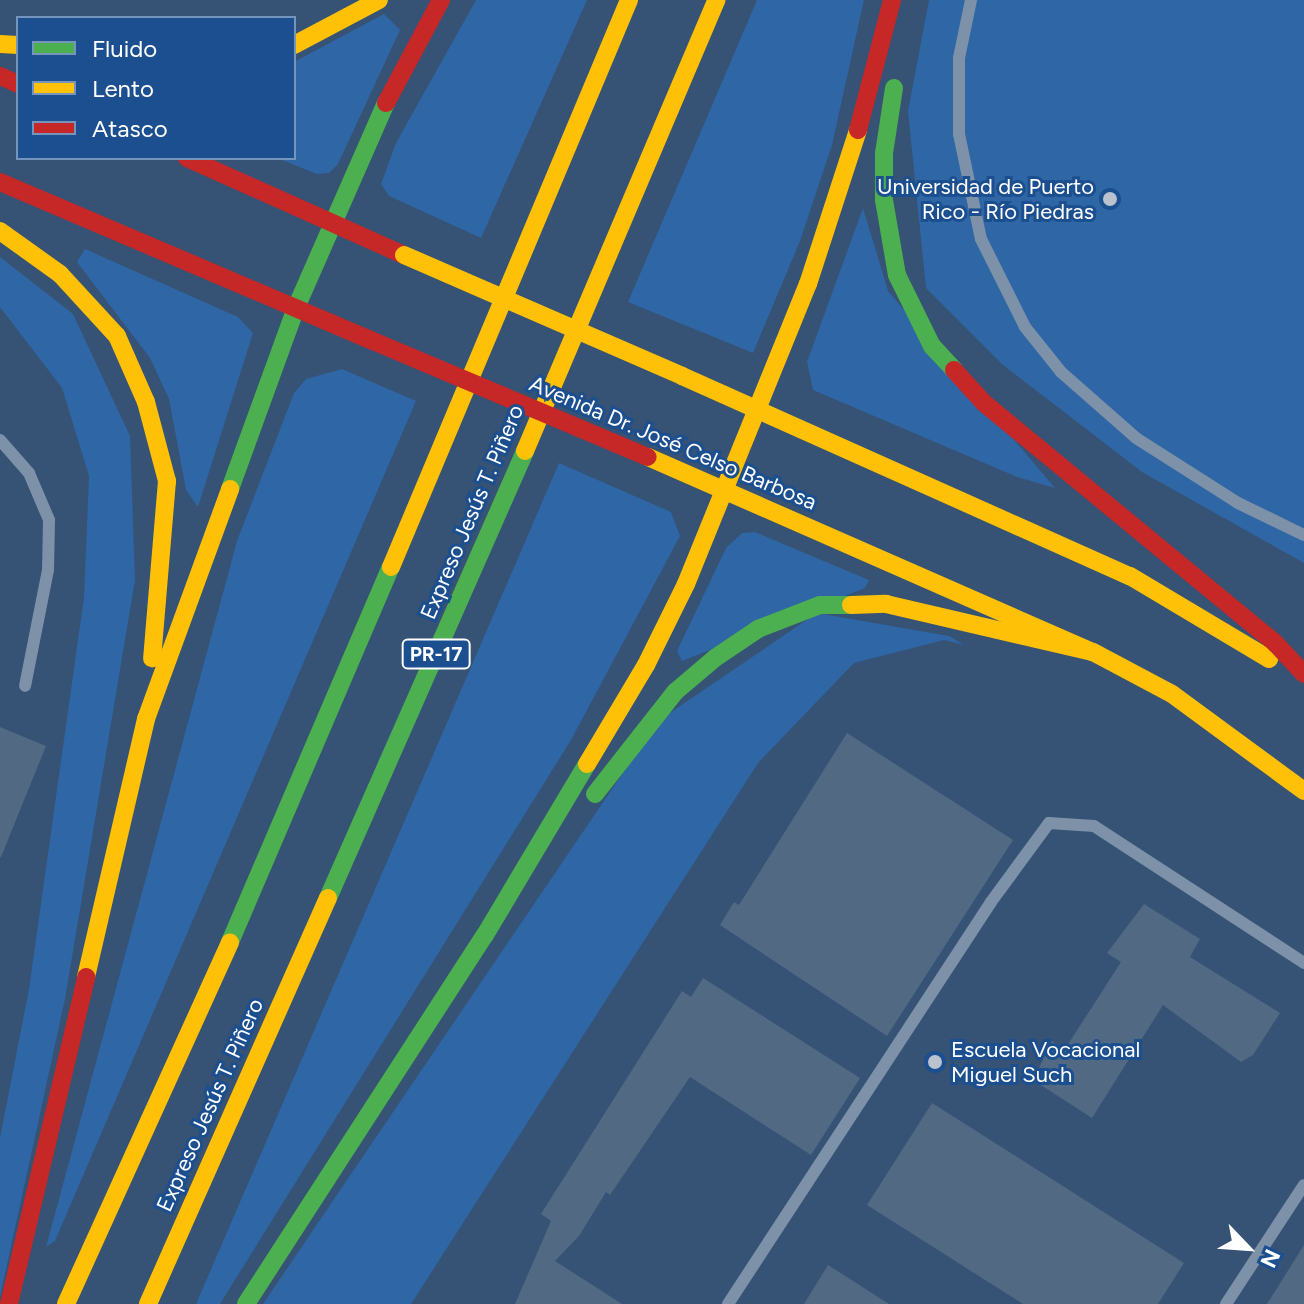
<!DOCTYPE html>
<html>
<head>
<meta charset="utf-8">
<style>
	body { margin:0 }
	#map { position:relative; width:1304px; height:1304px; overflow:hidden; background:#365274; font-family:Figtree,sans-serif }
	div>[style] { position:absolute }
	.green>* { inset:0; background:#2f66a5 }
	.building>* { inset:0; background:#526984 }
	.lane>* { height:12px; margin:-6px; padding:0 6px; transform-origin:6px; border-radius:6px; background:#7d92a8 }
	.fast>* { height:18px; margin:-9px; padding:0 9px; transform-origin:9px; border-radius:9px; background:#4caf50 }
	.slow>* { height:18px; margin:-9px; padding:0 9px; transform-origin:9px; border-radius:9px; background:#ffc107 }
	.jam>* { height:18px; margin:-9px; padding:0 9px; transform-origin:9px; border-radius:9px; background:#c62828 }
	.slow-bridge>* { height:18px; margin:-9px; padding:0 9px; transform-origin:9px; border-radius:9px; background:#ffc107 }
	.jam-bridge>* { height:18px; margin:-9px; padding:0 9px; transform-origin:9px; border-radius:9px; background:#c62828 }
	.dots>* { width:22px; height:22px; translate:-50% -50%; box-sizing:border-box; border:4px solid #1b4f8f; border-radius:50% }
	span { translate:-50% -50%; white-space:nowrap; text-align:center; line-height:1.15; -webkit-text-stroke:6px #1b4f8f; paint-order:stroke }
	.shield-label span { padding:2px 6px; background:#1b4f8f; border:2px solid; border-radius:6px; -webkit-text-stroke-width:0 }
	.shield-label { font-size:20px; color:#fff; font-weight:700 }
	.poi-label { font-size:22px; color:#fff }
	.right { translate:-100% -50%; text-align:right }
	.left { translate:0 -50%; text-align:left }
	.street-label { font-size:22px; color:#fff }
	.legend { position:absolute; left:16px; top:16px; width:280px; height:144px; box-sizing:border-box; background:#1b4f8f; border:2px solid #7695bc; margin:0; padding:10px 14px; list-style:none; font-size:24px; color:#fff }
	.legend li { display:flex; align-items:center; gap:16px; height:40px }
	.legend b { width:40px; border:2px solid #7695bc }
	.north { position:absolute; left:1208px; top:1208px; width:80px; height:80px; -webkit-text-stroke:6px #1b4f8f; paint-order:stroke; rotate:115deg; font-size:22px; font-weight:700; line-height:32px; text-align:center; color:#fff }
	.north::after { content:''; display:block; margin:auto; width:28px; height:36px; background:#fff; clip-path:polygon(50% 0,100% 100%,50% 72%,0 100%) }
</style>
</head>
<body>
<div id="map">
	<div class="green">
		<div style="clip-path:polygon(476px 0,587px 0,481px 238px,389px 196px,381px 184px,396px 143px)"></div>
		<div style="clip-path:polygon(757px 0,864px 0,832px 145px,800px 241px,753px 353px,628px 302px)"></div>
		<div style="clip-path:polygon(929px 0,1304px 0,1304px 563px,1142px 472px,1003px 365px,926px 288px,908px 111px)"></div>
		<div style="clip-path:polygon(384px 14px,400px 30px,338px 164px,329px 173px,317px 174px,277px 158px,294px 158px,294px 62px)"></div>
		<div style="clip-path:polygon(863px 208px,888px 291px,1055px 488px,1017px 477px,813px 390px,807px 362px)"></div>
		<div style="clip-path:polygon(85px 249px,238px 317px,253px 333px,198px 507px,186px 490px,169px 399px,150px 358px,77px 262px)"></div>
		<div style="clip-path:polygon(0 257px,73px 314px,130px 436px,135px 580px,65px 999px,0 1297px,0 1138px,29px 989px,84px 597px,89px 476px,62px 388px,0 307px)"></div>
		<div style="clip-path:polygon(342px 369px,416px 401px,55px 1241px,46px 1247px,237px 541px,294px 393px,306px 379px)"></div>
		<div style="clip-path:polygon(559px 463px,671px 512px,680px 536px,571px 740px,220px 1304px,196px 1304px)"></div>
		<div style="clip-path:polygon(755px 532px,869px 580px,865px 588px,682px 661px,677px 651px,726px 548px,742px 533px)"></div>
		<div style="clip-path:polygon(817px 613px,949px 636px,964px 645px,944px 640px,854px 663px,758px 763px,411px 1304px,263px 1304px,658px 721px)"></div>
	</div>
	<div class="building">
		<div style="clip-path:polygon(0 727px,46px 746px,1px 857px,0 857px)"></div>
		<div style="clip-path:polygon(847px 733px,1013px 840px,887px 1036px,720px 925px,734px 902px,739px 905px)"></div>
		<div style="clip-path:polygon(1144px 904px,1200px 939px,1190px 957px,1280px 1013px,1253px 1055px,1241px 1062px,1163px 1005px,1092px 1118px,1033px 1080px,1052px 1041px,1065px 1049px,1121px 962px,1107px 953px)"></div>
		<div style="clip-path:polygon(703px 978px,860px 1078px,811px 1155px,690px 1077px,610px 1195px,606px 1192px,579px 1236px,555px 1261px,622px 1304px,515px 1304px,551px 1221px,541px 1214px,682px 991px,691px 997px)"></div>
		<div style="clip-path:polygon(932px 1103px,1184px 1263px,1158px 1304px,1023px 1304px,867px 1205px)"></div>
		<div style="clip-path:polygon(1304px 1245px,1304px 1304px,1267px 1304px)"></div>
		<div style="clip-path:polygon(828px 1265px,889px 1304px,804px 1304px)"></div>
	</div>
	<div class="lane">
		<div style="left:971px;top:0;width:59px;rotate:101.7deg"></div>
		<div style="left:959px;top:58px;width:76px;rotate:90deg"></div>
		<div style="left:959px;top:134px;width:107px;rotate:78.2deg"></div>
		<div style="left:981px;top:239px;width:98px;rotate:63.4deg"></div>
		<div style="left:1025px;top:327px;width:58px;rotate:51.3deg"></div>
		<div style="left:1061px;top:372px;width:100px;rotate:41.3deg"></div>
		<div style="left:1136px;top:438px;width:121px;rotate:32.5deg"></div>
		<div style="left:1238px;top:503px;width:73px;rotate:25.9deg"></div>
		<div style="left:0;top:440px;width:44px;rotate:48.7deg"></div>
		<div style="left:29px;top:473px;width:51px;rotate:66.9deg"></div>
		<div style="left:49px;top:520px;width:50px;rotate:91.1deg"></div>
		<div style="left:48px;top:570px;width:118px;rotate:101.2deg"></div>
		<div style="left:728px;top:1304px;width:480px;rotate:-56.8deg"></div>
		<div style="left:991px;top:902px;width:98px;rotate:-53.7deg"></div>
		<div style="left:1049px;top:823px;width:45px;rotate:3.8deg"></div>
		<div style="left:1094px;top:826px;width:251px;rotate:33.1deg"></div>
		<div style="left:1226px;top:1304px;width:142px;rotate:-56.8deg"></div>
	</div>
	<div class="fast">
		<div style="left:894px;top:88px;width:66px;rotate:98.7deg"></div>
		<div style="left:884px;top:153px;width:47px;rotate:90deg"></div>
		<div style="left:884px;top:200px;width:76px;rotate:80.2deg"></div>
		<div style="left:897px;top:275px;width:79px;rotate:63.8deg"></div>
		<div style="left:932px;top:346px;width:33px;rotate:47deg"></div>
		<div style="left:230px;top:489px;width:190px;rotate:-70deg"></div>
		<div style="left:295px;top:310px;width:226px;rotate:-66.3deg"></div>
		<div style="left:595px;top:794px;width:130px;rotate:-51.9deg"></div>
		<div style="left:675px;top:692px;width:52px;rotate:-40.4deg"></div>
		<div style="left:715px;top:658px;width:52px;rotate:-34deg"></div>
		<div style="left:758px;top:629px;width:66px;rotate:-21.2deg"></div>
		<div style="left:820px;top:605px;width:31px"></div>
		<div style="left:328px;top:898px;width:488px;rotate:-66.2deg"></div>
		<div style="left:230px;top:942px;width:408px;rotate:-66.8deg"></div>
		<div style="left:246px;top:1304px;width:440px;rotate:-57.1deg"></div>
		<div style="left:485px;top:935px;width:199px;rotate:-59.2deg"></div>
	</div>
	<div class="slow">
		<div style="left:0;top:44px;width:18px;rotate:3deg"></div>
		<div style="left:294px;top:45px;width:96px;rotate:-27.9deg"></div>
		<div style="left:0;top:231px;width:74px;rotate:35.6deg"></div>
		<div style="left:60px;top:274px;width:84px;rotate:47.4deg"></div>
		<div style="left:117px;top:336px;width:72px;rotate:66.3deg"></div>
		<div style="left:146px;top:402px;width:82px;rotate:75.1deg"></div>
		<div style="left:167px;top:481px;width:178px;rotate:94.8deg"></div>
		<div style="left:682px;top:376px;width:491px;rotate:24.1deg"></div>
		<div style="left:1130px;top:576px;width:162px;rotate:30.8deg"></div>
		<div style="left:525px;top:451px;width:490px;rotate:-67deg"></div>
		<div style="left:648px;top:457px;width:486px;rotate:23.7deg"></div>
		<div style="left:1093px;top:652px;width:89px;rotate:28deg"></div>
		<div style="left:1172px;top:694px;width:164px;rotate:36.3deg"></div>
		<div style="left:391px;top:567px;width:615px;rotate:-67.23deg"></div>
		<div style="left:851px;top:605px;width:35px;rotate:-2deg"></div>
		<div style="left:886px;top:604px;width:212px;rotate:13.1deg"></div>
		<div style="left:587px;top:764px;width:115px;rotate:-59.2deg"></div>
		<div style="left:646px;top:665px;width:90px;rotate:-63.7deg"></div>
		<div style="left:686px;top:584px;width:324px;rotate:-67.9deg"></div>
		<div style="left:808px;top:284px;width:162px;rotate:-72deg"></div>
		<div style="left:86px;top:977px;width:265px;rotate:-76.9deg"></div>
		<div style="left:146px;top:719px;width:245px;rotate:-69.9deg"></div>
		<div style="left:66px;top:1304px;width:397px;rotate:-65.6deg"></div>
		<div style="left:148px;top:1304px;width:444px;rotate:-66.1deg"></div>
	</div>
	<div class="jam">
		<div style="left:0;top:76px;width:20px;rotate:24deg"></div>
		<div style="left:386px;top:103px;width:117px;rotate:-61.9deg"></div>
		<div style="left:858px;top:130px;width:134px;rotate:-75.3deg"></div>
		<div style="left:187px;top:158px;width:238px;rotate:24.1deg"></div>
		<div style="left:0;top:182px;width:405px;rotate:23.1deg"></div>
		<div style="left:954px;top:370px;width:45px;rotate:47.7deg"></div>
		<div style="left:984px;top:403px;width:377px;rotate:39.5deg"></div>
		<div style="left:1275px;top:643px;width:42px;rotate:46.9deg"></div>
		<div style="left:9px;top:1304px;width:336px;rotate:-76.7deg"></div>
	</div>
	<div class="slow-bridge">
		<div style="left:404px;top:255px;width:303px;rotate:23.5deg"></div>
	</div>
	<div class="jam-bridge">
		<div style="left:373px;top:341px;width:298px;rotate:22.9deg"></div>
	</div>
	<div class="dots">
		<div style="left:1110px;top:199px;background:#b9c2ce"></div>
		<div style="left:935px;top:1062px;background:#b9c2ce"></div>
	</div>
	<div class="shield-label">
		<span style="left:436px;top:654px">PR-17</span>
	</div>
	<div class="poi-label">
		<span class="right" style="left:1094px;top:199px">Universidad de Puerto<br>Rico - Río Piedras</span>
		<span class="left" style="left:951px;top:1062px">Escuela Vocacional<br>Miguel Such</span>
	</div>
	<div class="street-label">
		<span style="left:673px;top:443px;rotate:23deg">Avenida Dr. José Celso Barbosa</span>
		<span style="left:472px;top:512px;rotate:-67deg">Expreso Jesús T. Piñero</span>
		<span style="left:210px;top:1105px;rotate:-66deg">Expreso Jesús T. Piñero</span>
	</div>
	<ul class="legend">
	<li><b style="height:10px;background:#4caf50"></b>Fluido</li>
	<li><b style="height:10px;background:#ffc107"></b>Lento</li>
	<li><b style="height:10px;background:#c62828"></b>Atasco</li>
	</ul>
	<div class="north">N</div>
</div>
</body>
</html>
